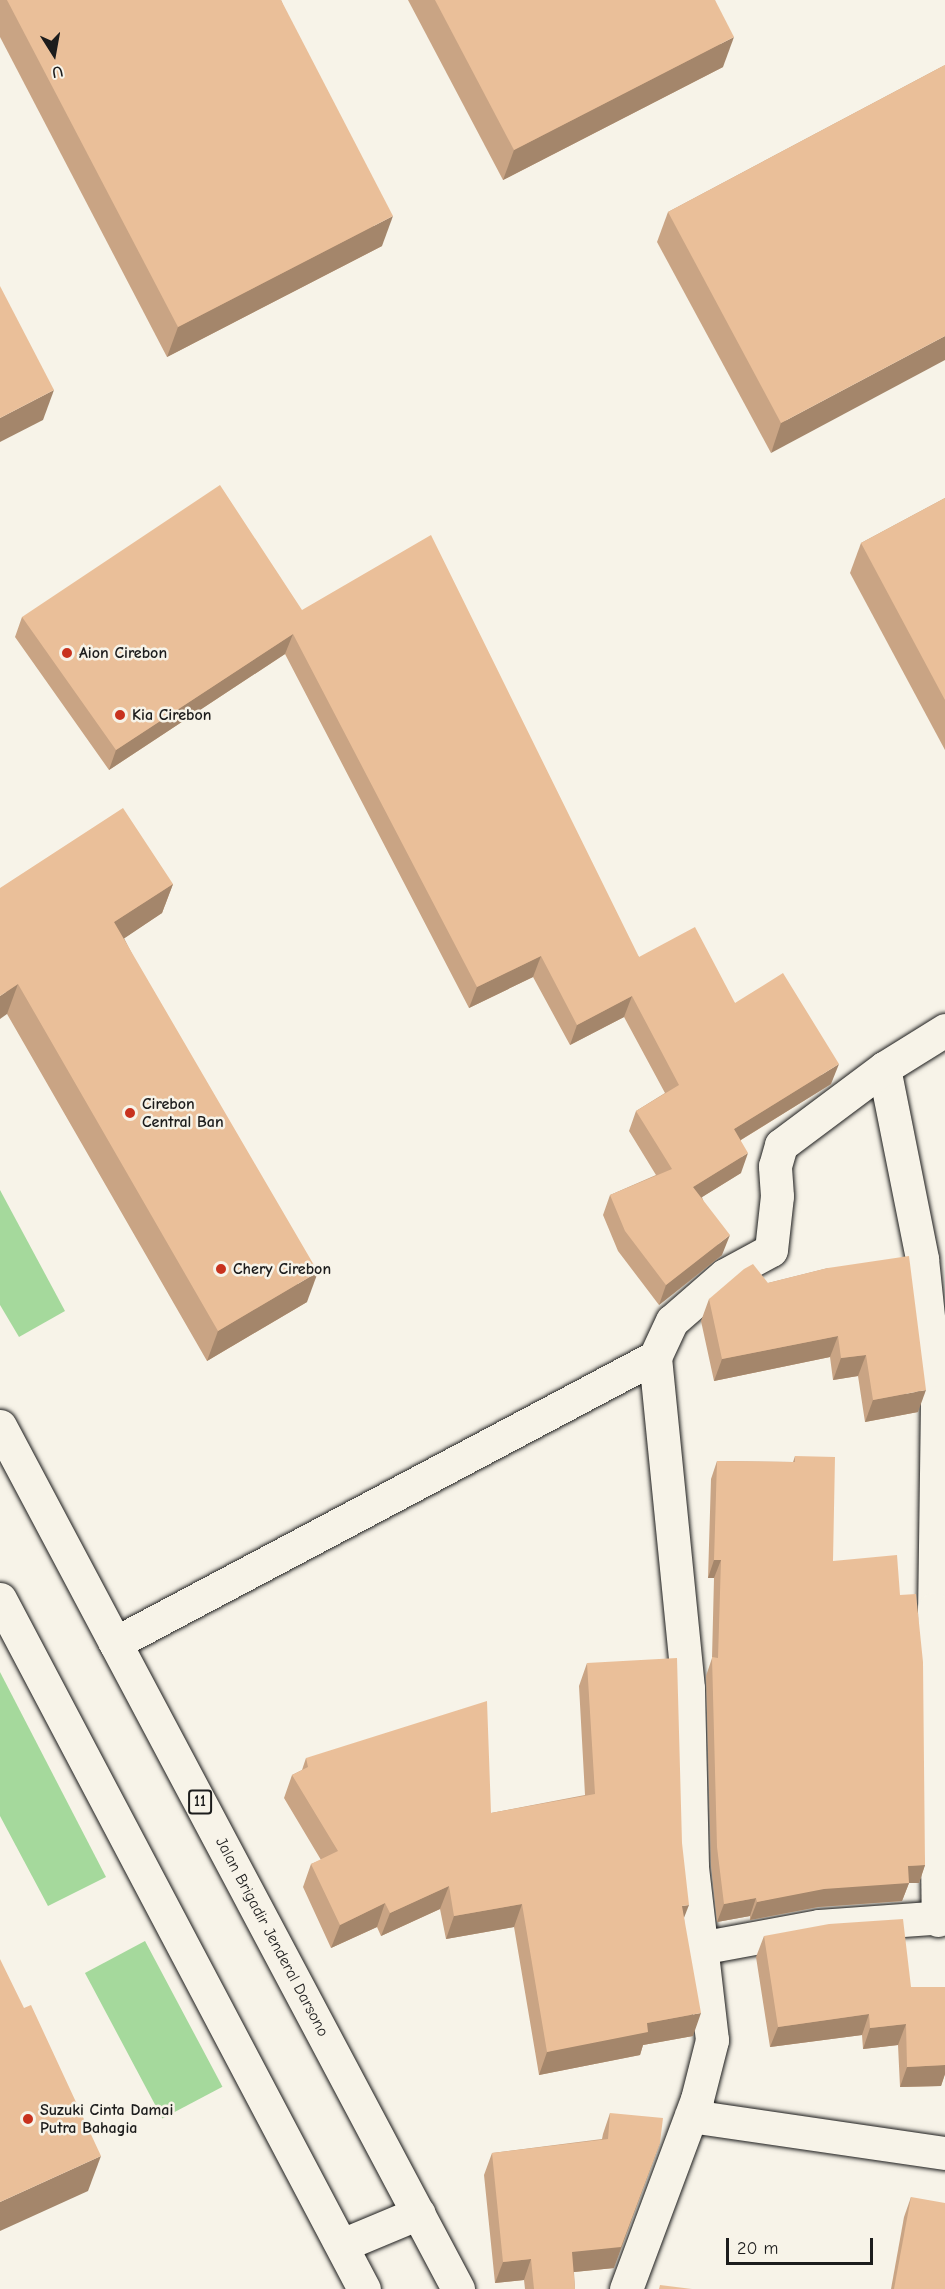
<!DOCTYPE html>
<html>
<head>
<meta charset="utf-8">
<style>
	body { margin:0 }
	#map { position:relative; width:945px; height:2289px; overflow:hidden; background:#f7f3e8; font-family:"Comic Neue",sans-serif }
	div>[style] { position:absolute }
	.green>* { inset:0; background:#a5d99c; transform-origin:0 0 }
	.roads { filter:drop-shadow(0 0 2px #1c1c1c) drop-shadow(0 0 2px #1c1c1c) }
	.street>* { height:33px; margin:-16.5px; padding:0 16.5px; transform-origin:16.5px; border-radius:16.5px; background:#f7f3e8 }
	.highway>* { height:33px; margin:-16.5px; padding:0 16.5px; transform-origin:16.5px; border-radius:16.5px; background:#f7f3e8 }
	.wall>* { inset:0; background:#c9a484 }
	.shaded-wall>* { inset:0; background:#a4866b }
	.building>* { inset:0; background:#eabf99 }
	.dots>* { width:16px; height:16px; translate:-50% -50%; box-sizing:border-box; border:3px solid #f7f3e8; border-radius:50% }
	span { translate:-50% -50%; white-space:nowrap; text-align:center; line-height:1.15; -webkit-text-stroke:5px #f7f3e8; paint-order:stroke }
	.shield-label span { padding:2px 4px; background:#f7f3e8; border:2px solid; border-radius:4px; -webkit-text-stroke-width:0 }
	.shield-label { font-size:15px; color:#1c1c1c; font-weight:700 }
	.poi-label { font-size:16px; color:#1c1c1c; font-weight:700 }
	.left { translate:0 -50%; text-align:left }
	.street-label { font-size:16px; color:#1c1c1c }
	.north { position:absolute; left:24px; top:24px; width:60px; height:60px; -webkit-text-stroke:4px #f7f3e8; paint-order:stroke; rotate:169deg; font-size:16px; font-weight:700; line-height:24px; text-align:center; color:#1c1c1c }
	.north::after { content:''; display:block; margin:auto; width:21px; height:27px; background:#1c1c1c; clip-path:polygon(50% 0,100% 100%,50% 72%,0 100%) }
	.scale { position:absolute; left:726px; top:2238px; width:147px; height:27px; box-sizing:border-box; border:3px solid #1c1c1c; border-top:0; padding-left:8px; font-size:18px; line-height:21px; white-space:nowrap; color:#1c1c1c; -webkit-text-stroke:4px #f7f3e8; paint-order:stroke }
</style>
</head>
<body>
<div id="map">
	<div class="green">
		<div style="clip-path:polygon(0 1190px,65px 1311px,19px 1337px,0 1305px)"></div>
		<div style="clip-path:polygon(0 1672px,106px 1877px,48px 1906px,0 1816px)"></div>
		<div style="left:145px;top:1941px;width:165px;height:68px;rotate:62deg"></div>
	</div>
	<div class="roads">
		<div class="street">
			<div style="left:884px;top:1068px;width:195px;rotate:78.7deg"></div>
			<div style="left:922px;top:1259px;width:144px;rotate:84deg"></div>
			<div style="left:937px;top:1402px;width:207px;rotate:90.8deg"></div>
			<div style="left:934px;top:1609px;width:311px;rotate:89.3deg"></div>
			<div style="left:115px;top:1643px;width:611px;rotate:-27.91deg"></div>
			<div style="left:655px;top:1357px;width:40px;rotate:-65deg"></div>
			<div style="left:672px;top:1321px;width:70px;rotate:-41deg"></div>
			<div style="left:725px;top:1275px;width:52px;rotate:-28.5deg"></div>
			<div style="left:771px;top:1250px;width:54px;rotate:-83.7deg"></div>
			<div style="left:777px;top:1196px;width:30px;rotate:-94deg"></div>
			<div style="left:775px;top:1166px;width:22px;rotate:-74deg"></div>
			<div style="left:781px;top:1145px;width:129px;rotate:-36.8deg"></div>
			<div style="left:884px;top:1068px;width:72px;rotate:-31.9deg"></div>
			<div style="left:700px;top:1948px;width:121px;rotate:-10.5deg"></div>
			<div style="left:819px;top:1926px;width:126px;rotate:-4.1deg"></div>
			<div style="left:691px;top:2116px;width:257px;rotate:8.3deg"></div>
			<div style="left:626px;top:2289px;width:203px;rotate:-69.5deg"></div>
			<div style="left:697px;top:2099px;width:61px;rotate:-75.7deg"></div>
			<div style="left:712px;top:2040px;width:175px;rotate:-96.6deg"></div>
			<div style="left:692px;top:1866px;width:178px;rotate:-91.3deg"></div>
			<div style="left:688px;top:1688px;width:333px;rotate:-95.7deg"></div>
		</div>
		<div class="highway">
			<div style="left:0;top:1426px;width:977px;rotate:62.04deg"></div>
			<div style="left:0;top:1599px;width:780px;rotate:62.19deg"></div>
			<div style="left:342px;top:2245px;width:83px;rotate:-22.6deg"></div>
		</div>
	</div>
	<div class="wall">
		<div style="clip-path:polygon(0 0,281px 0,382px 246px,167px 357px,0 37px)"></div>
		<div style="clip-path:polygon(408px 0,715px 0,723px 67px,503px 180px)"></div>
		<div style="clip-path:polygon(945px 65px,771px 453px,657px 242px,668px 212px)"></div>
		<div style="clip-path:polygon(945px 498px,945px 750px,850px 573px,861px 543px)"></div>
		<div style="clip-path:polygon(302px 610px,639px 957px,735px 1003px,831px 1084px,741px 1140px,741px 1173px,702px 1197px,722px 1255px,659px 1305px,618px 1251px,603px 1215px,610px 1195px,656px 1175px,629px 1131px,636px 1111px,665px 1093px,624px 1017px,570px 1045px,533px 977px,469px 1008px,285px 654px,109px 770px,15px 637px,22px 617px)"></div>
		<div style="clip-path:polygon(173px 884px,162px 913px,124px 938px,307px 1302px,207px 1361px,7px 1014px,0 888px)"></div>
		<div style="clip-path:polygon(828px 1268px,918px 1412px,865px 1422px,858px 1376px,833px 1380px,830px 1357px,714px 1381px,701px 1321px,709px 1299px,768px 1283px)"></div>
		<div style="clip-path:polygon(795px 1456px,833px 1561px,900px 1595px,925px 1865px,919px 1883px,909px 1883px,902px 1901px,818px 1907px,750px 1920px,750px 1916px,717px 1922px,711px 1865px,706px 1676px,712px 1658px,714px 1578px,708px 1578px,711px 1479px,717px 1461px,793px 1462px)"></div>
		<div style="clip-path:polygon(587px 1663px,684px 1918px,693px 2036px,643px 2045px,640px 2055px,539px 2075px,514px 1927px,446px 1939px,440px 1909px,381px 1936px,377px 1927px,331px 1948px,303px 1887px,311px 1864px,321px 1860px,284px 1798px,292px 1775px,302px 1770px,306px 1758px,491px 1813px,585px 1795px,579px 1686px)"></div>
		<div style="clip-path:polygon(764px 1936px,911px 1987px,945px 1987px,945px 2074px,941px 2086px,900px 2087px,898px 2045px,863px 2049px,862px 2035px,770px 2047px,756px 1957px)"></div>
		<div style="clip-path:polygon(610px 2113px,614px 2268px,574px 2272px,575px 2289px,525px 2289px,524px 2280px,495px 2283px,484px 2175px,492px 2153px,602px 2139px,603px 2134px)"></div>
		<div style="clip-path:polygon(911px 2197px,945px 2289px,891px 2289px,904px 2217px)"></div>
	</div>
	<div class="shaded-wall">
		<div style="clip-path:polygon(734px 37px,723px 67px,503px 180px,514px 150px)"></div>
		<div style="clip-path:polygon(393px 216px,382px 246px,167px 357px,178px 327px)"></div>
		<div style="clip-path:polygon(945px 336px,945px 360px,771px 453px,781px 423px)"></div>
		<div style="clip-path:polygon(54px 390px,43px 420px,0 442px,0 418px)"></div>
		<div style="clip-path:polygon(293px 634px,285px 654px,109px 770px,116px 750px)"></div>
		<div style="clip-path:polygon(173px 884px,162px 913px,104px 952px,114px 922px)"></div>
		<div style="clip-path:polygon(541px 956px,533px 977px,469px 1008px,477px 987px)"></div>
		<div style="clip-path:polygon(18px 984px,7px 1014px,0 1019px,0 996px)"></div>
		<div style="clip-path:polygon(632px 996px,624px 1017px,570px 1045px,577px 1025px)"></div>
		<div style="clip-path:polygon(839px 1064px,831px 1084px,726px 1149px,734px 1129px)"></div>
		<div style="clip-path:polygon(748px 1153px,741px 1173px,686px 1207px,693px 1187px)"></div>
		<div style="clip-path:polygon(730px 1235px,722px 1255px,659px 1305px,666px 1285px)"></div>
		<div style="clip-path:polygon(318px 1272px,307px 1302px,207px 1361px,218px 1331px)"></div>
		<div style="clip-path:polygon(838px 1336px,830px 1357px,714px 1381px,722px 1359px)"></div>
		<div style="clip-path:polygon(866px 1355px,858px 1376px,833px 1380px,841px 1358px)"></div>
		<div style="clip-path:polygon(926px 1390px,918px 1412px,865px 1422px,873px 1400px)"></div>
		<div style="clip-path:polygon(714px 1560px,721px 1560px,714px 1578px,708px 1578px)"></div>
		<div style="clip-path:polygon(925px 1865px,919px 1883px,909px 1883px,902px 1901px,818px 1907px,750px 1920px,757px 1902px,908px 1866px)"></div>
		<div style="clip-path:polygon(449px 1886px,440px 1909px,381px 1936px,390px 1913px)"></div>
		<div style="clip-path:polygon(756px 1898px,750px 1916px,717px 1922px,724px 1904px)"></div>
		<div style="clip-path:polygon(385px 1903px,377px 1927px,331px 1948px,340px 1925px)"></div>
		<div style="clip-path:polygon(522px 1904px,514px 1927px,446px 1939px,454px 1916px)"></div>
		<div style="clip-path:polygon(689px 1905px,680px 1928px,682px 1906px)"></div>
		<div style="clip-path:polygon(701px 2013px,693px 2036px,643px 2045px,640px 2055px,539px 2075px,547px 2052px,647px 2023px)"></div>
		<div style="clip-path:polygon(869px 2014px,862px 2035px,770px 2047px,778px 2027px)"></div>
		<div style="clip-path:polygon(906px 2024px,898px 2045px,863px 2049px,870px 2028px)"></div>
		<div style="clip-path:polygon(945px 2065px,945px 2074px,941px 2086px,900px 2087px,907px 2067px)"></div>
		<div style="clip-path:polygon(660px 2143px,614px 2268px,564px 2273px,572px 2252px)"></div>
		<div style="clip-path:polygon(101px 2156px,88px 2191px,0 2231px,0 2202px)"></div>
		<div style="clip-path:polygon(531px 2259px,524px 2280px,495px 2283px,503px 2262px)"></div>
	</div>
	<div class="building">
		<div style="clip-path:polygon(7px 0,281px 0,393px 216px,178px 327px)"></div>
		<div style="clip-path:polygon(435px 0,715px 0,734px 37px,514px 150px)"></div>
		<div style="clip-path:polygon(945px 65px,945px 336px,781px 423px,668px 212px)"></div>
		<div style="clip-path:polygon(0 286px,54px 390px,0 418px)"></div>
		<div style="clip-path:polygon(220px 485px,302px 610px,431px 535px,639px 957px,695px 927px,735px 1003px,783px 973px,839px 1064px,734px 1129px,748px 1153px,693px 1187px,730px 1235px,666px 1285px,625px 1231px,610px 1195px,672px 1169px,636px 1111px,679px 1085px,632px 996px,577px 1025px,541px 956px,477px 987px,293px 634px,116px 750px,22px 617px)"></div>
		<div style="clip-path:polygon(945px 498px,945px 700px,861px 543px)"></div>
		<div style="clip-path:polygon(123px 808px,173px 884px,114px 922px,318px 1272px,218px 1331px,18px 984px,0 996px,0 888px)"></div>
		<div style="clip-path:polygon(909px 1256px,926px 1390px,873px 1400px,866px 1355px,841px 1358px,838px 1336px,722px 1359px,709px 1299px,744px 1269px,753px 1264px,768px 1283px,828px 1268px)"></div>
		<div style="clip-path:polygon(795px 1456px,835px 1457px,833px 1561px,897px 1555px,900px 1595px,916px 1594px,923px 1662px,925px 1865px,908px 1866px,909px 1883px,824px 1889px,757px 1902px,756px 1898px,724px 1904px,717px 1847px,712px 1657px,718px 1658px,721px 1560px,714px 1560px,717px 1461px,795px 1462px)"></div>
		<div style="clip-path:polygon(677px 1658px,682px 1843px,689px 1905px,682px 1906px,701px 2013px,647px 2023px,648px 2032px,547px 2052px,522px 1904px,454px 1916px,449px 1886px,390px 1913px,385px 1903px,340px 1925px,311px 1864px,338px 1851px,292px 1775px,308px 1767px,306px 1758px,487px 1701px,491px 1813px,595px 1794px,587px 1663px)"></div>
		<div style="clip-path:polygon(903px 1919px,911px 1987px,945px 1987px,945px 2065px,907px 2067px,906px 2024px,870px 2028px,869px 2014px,778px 2027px,764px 1936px,829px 1924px)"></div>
		<div style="clip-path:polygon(0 1959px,24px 2008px,31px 2005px,101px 2156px,0 2202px)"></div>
		<div style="clip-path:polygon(610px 2113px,663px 2118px,660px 2143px,621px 2247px,572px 2252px,575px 2289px,534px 2289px,531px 2259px,503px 2262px,492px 2153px,608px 2139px)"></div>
		<div style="clip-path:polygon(911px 2197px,945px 2203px,945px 2289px,894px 2289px)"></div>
		<div style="clip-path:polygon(660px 2285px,692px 2289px,659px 2289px)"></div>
	</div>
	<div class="dots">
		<div style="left:67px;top:653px;background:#c8321e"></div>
		<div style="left:120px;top:715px;background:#c8321e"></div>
		<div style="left:130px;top:1113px;background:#c8321e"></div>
		<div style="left:221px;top:1269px;background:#c8321e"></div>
		<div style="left:28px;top:2119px;background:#c8321e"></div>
	</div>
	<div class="shield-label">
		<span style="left:200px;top:1802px">11</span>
	</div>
	<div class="poi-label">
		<span class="left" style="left:79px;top:653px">Aion Cirebon</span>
		<span class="left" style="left:132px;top:715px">Kia Cirebon</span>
		<span class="left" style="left:142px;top:1113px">Cirebon<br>Central Ban</span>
		<span class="left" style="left:233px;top:1269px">Chery Cirebon</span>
		<span class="left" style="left:40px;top:2119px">Suzuki Cinta Damai<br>Putra Bahagia</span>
	</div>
	<div class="street-label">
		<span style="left:272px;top:1937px;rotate:62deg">Jalan Brigadir Jenderal Darsono</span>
	</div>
	<div class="north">U</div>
	<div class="scale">20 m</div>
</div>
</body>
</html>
